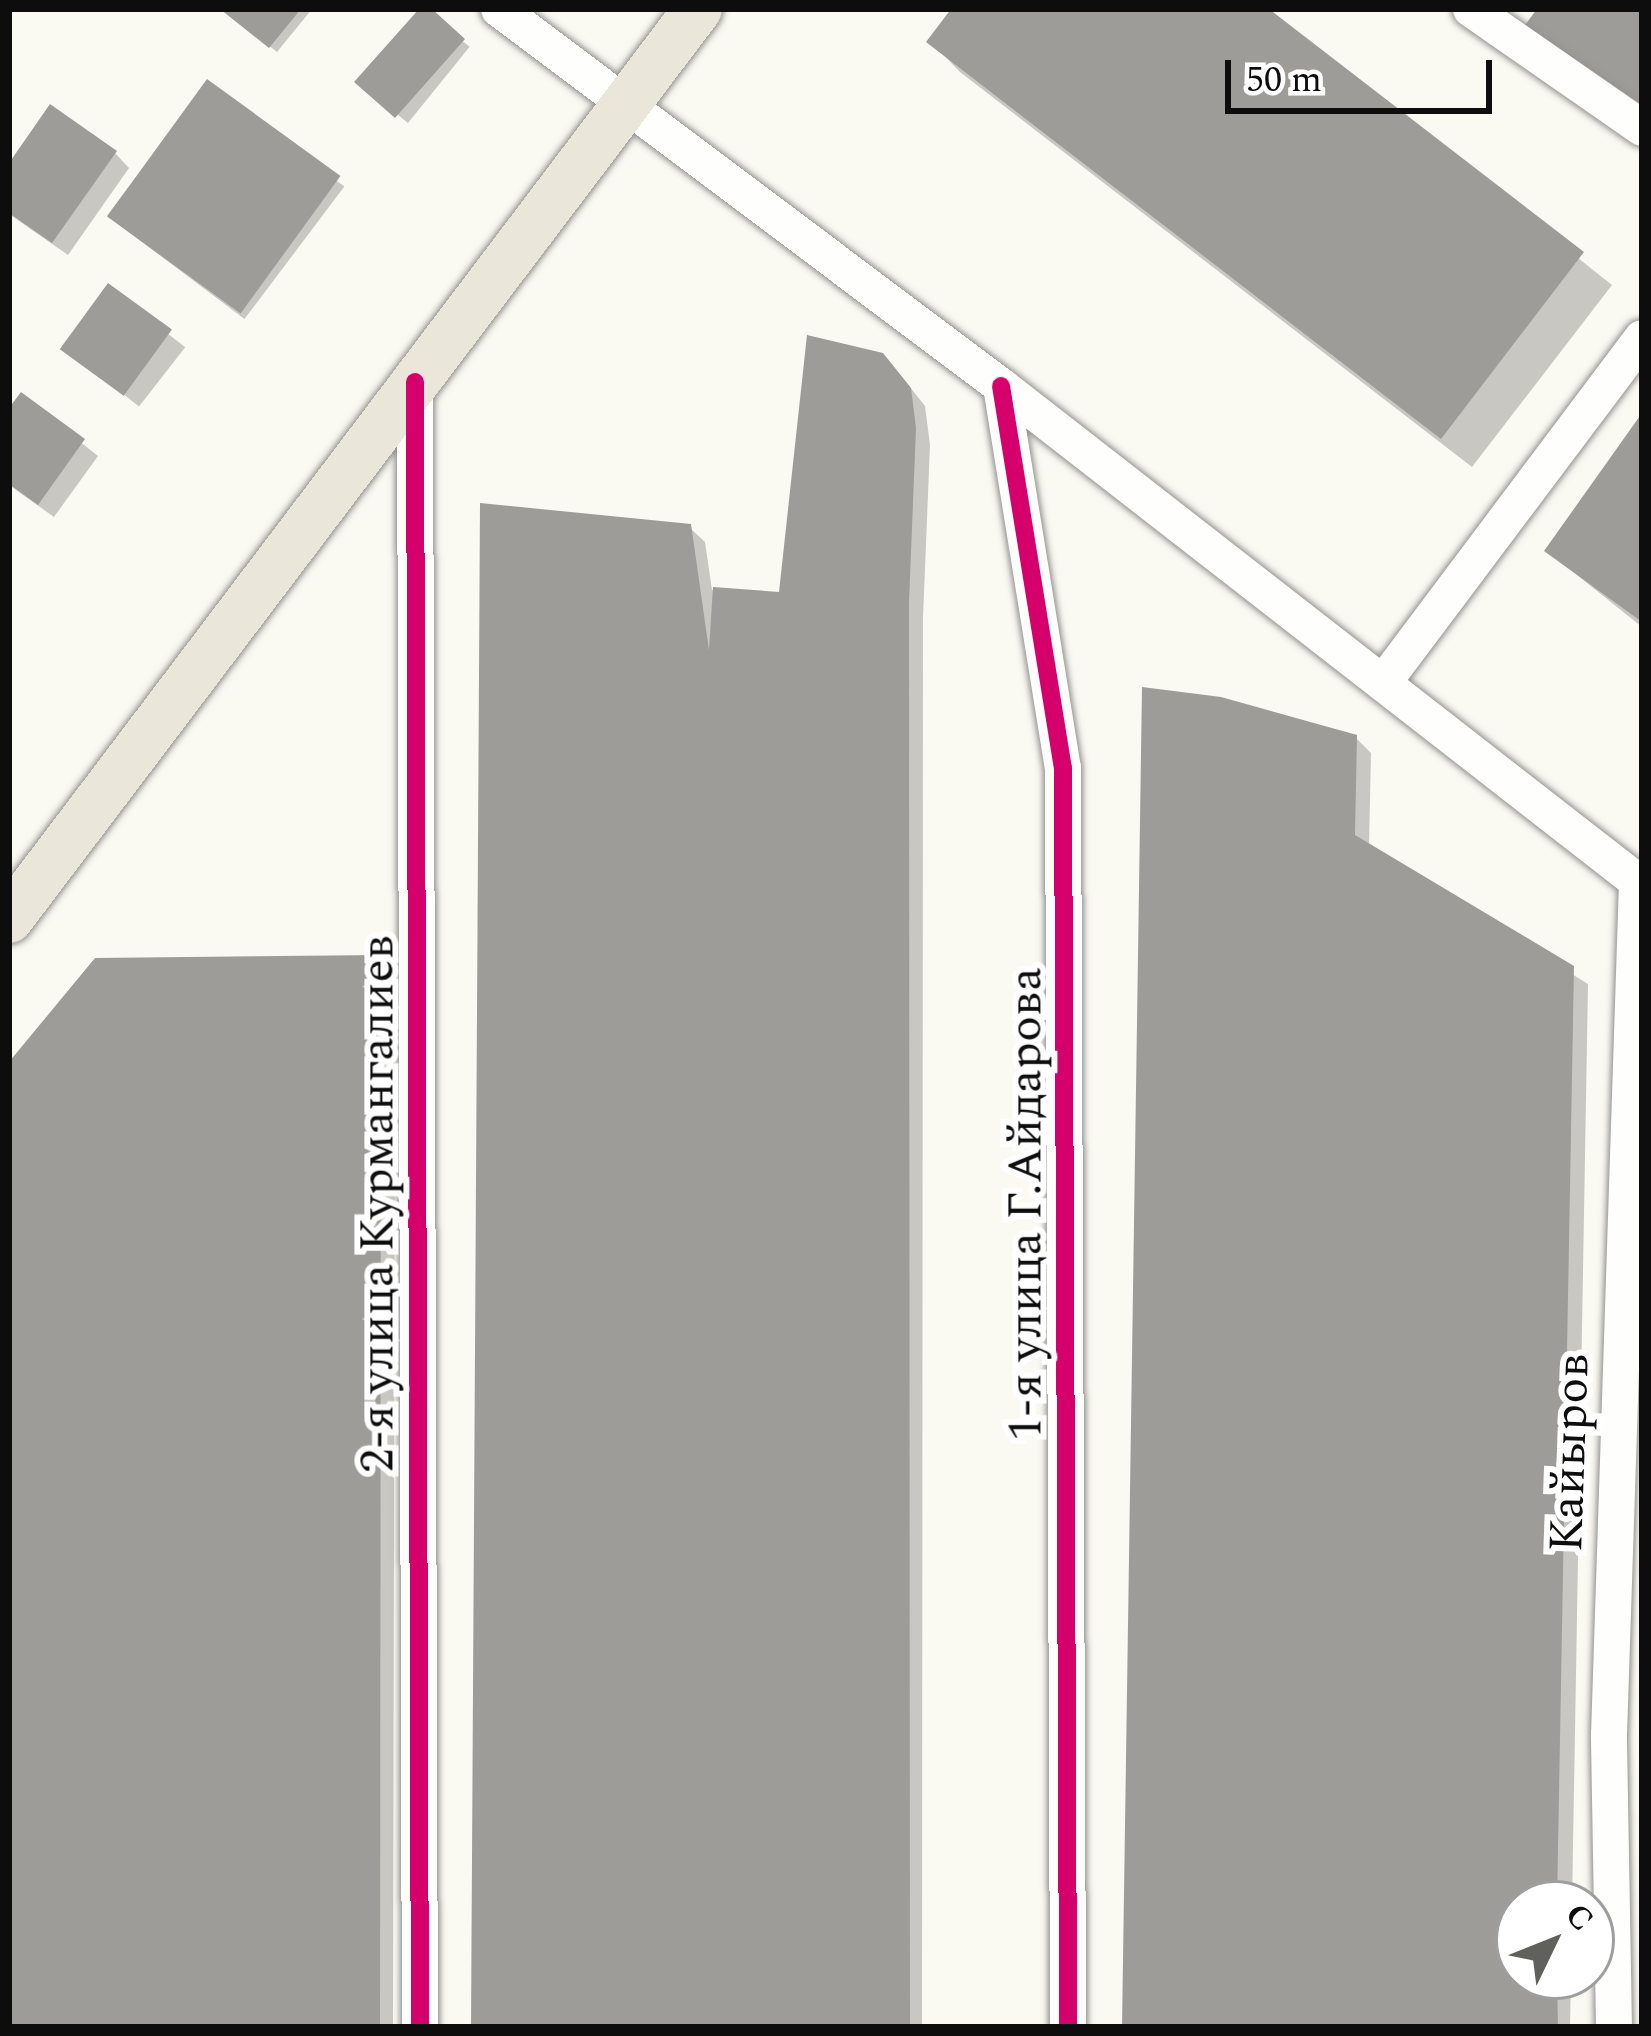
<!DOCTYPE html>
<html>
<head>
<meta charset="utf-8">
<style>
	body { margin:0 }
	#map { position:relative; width:1651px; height:2036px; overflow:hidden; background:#faf9f2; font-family:Spectral,serif }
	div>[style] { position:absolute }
	.shadow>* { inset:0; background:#0003; transform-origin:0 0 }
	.building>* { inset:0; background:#9e9c98; transform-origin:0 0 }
	.roads { filter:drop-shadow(0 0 3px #949390) drop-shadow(0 0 3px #949390) }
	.minor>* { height:36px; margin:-18px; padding:0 18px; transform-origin:18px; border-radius:18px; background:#fefefd }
	.major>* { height:48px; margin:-24px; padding:0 24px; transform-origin:24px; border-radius:24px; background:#eae7da }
	.cycleway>* { height:18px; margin:-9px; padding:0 9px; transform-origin:9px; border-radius:9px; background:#d6006c }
	span { translate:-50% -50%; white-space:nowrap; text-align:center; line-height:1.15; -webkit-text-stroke:12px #fff; paint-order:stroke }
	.street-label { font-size:48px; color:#0d0d0d }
	.frame { position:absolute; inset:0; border:12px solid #0d0d0d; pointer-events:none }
	.north { position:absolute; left:1495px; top:1880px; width:120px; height:120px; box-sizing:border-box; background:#fff; border:3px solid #9e9e9e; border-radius:50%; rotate:47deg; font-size:33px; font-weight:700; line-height:48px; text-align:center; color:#0d0d0d }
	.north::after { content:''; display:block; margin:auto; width:42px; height:54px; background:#60605d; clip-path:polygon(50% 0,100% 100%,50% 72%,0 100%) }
	.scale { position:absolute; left:1225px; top:60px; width:267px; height:54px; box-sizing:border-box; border:6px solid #0d0d0d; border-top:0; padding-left:15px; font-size:36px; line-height:42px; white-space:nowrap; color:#0d0d0d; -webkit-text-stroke:9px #fff; paint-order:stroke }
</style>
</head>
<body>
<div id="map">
	<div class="shadow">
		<div style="clip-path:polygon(223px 9px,312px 9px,277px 52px)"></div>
		<div style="left:423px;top:9px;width:60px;height:98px;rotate:39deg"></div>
		<div style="clip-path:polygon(955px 9px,1264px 9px,1612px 285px,1472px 467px,960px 72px,930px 41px)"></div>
		<div style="left:207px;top:83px;width:172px;height:166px;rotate:37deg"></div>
		<div style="clip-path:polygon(115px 153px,129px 168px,68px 255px,9px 214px,9px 168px)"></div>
		<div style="left:108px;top:287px;width:98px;height:75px;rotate:38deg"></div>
		<div style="clip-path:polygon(898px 372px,925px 406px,930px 445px,923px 618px,922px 2027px,472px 2027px,689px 527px,705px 542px,712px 590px,781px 595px)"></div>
		<div style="clip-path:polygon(22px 396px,98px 456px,54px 517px,9px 485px,9px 413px)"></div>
		<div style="clip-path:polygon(1642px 419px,1642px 627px,1547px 551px)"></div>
		<div style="clip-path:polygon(1356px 738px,1371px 753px,1369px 847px,1588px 984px,1572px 1904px,1519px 1904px,1519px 1976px,1571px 1976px,1570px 2027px,1123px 2027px)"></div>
		<div style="clip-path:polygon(380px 958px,395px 974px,393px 2027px,9px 2027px,9px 1067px)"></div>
	</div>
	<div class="building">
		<div style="clip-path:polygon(220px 9px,301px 9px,269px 48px)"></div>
		<div style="clip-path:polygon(419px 9px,432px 9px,465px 39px,395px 118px,354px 82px)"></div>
		<div style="clip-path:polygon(951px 9px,1269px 9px,1584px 252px,1441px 439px,926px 42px)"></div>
		<div style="clip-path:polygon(1537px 9px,1642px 9px,1642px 105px,1525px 25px)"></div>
		<div style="left:207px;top:79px;width:165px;height:170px;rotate:36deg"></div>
		<div style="clip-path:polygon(50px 104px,117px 151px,52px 243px,9px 213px,9px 163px)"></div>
		<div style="left:108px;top:283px;width:79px;height:82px;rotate:36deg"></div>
		<div style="clip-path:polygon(807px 335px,883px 353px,911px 388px,916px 428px,909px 602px,910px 2027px,471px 2027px,480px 503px,691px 524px,709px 650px,713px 587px,779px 592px)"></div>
		<div style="clip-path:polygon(21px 392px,85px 439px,38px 505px,9px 484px,9px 408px)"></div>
		<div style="clip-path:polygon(1642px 413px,1642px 622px,1544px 551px)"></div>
		<div style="clip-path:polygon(1142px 687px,1221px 697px,1357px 735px,1355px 835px,1574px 966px,1557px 1904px,1519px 1904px,1519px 1976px,1557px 1976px,1558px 2027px,1122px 2027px)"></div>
		<div style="clip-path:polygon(381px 955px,380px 2027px,9px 2027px,9px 1062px,95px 958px)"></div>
	</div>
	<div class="roads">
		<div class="minor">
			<div style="left:499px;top:9px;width:628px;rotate:36.91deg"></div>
			<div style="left:1001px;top:386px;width:812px;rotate:37.9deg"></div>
			<div style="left:1471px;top:9px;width:208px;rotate:34.8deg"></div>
			<div style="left:415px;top:382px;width:1645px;rotate:89.83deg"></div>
			<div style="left:1001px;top:386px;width:387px;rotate:80.8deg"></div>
			<div style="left:1063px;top:768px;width:1259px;rotate:89.77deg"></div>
			<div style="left:1383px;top:683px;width:431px;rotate:-53.1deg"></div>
			<div style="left:1614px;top:2027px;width:292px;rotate:-91deg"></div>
			<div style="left:1609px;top:1735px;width:854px;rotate:-88.12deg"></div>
		</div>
		<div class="major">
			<div style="left:9px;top:919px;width:1141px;rotate:-52.87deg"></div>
		</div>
	</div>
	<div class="cycleway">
		<div style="left:415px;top:382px;width:1645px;rotate:89.83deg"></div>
		<div style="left:1001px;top:386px;width:387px;rotate:80.8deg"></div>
		<div style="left:1063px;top:768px;width:1259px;rotate:89.77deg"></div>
	</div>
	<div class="street-label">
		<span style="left:378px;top:1204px;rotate:-90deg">2-я улица Курмангалиев</span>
		<span style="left:1026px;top:1204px;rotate:-90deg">1-я улица Г.Айдарова</span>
		<span style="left:1570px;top:1453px;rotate:-88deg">Кайыров</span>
	</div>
	<div class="frame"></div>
	<div class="north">С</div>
	<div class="scale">50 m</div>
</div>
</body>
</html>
